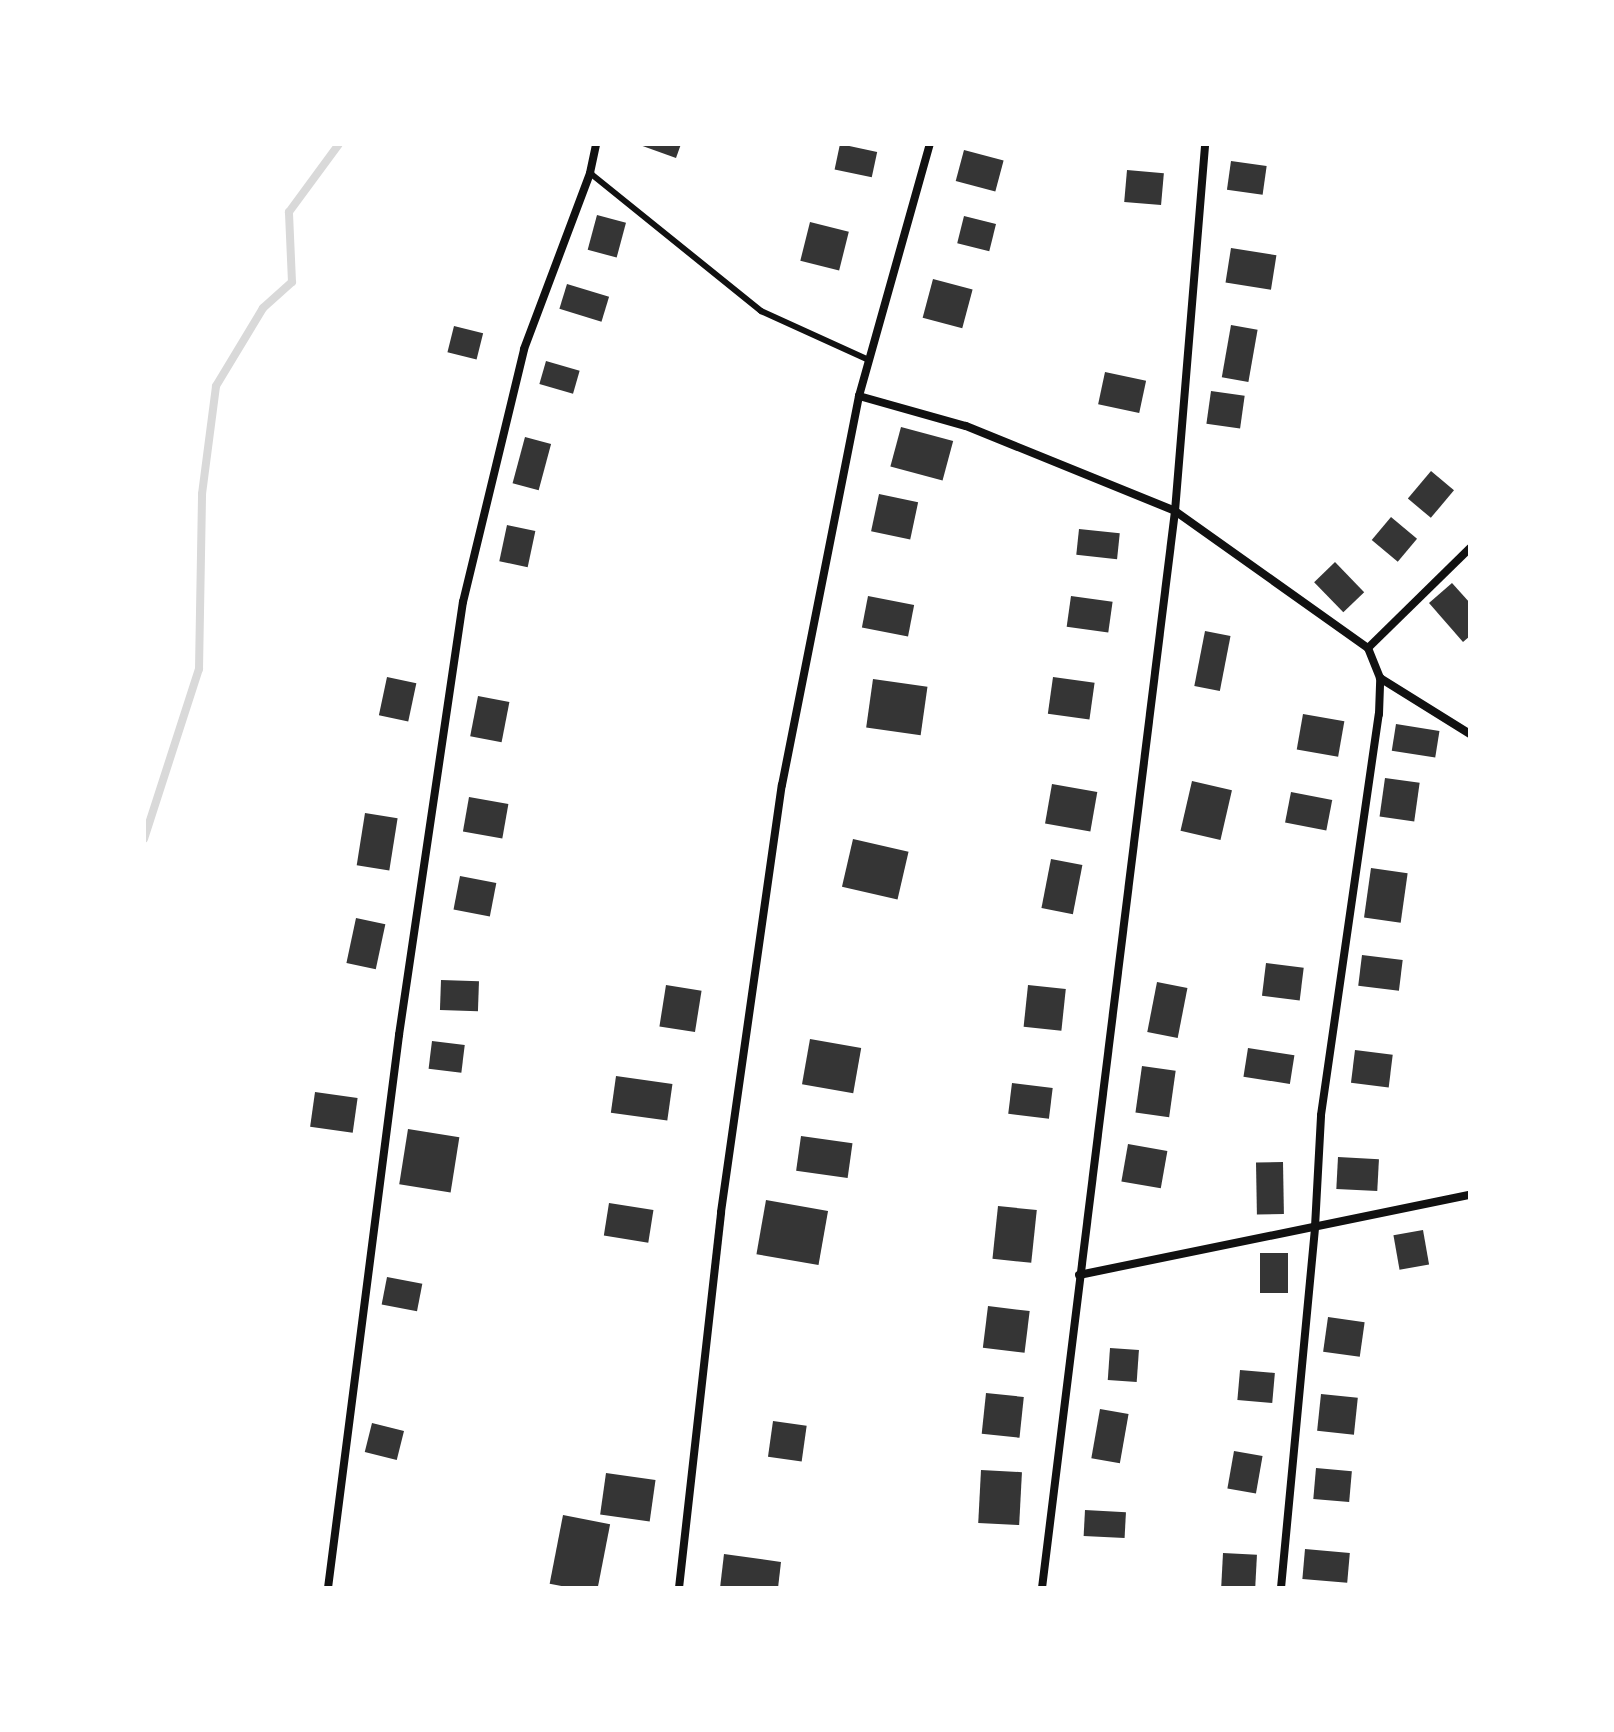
<!DOCTYPE html>
<html>
<head>
<meta charset="utf-8">
<style>
	body { margin:0 }
	#map { position:relative; width:1614px; height:1732px; overflow:hidden; background:#fff; font-family:Montserrat,sans-serif }
	div>[style] { position:absolute }
	.stream>* { height:8px; margin:-4px; padding:0 4px; transform-origin:4px; border-radius:4px; background:#d9d9d9 }
	.building>* { inset:0; background:#353535; transform-origin:0 0 }
	.service>* { height:6px; margin:-3px; padding:0 3px; transform-origin:3px; border-radius:3px; background:#111 }
	.minor>* { height:8px; margin:-4px; padding:0 4px; transform-origin:4px; border-radius:4px; background:#111 }
	span { translate:-50% -50%; white-space:nowrap; text-align:center; line-height:1.15; -webkit-text-stroke:8px #fff; paint-order:stroke }
	.frame { position:absolute; inset:0; border:146px solid #fff; pointer-events:none }
</style>
</head>
<body>
<div id="map">
	<div class="stream">
		<div style="left:144px;top:839px;width:179px;rotate:-72.1deg"></div>
		<div style="left:199px;top:669px;width:175px;rotate:-89deg"></div>
		<div style="left:202px;top:494px;width:109px;rotate:-82.6deg"></div>
		<div style="left:216px;top:386px;width:91px;rotate:-58.9deg"></div>
		<div style="left:263px;top:308px;width:39px;rotate:-42deg"></div>
		<div style="left:292px;top:282px;width:70px;rotate:-92.5deg"></div>
		<div style="left:289px;top:212px;width:84px;rotate:-53.7deg"></div>
	</div>
	<div class="building">
		<div style="clip-path:polygon(637px 144px,681px 144px,676px 158px)"></div>
		<div style="left:840px;top:144px;width:38px;height:26px;rotate:12deg"></div>
		<div style="left:964px;top:150px;width:41px;height:32px;rotate:15deg"></div>
		<div style="left:1231px;top:161px;width:36px;height:29px;rotate:8deg"></div>
		<div style="left:1127px;top:170px;width:37px;height:32px;rotate:5deg"></div>
		<div style="left:597px;top:215px;width:30px;height:36px;rotate:15deg"></div>
		<div style="left:964px;top:216px;width:33px;height:28px;rotate:14deg"></div>
		<div style="left:810px;top:222px;width:40px;height:40px;rotate:14deg"></div>
		<div style="left:1231px;top:248px;width:46px;height:35px;rotate:9deg"></div>
		<div style="left:933px;top:279px;width:41px;height:40px;rotate:15deg"></div>
		<div style="left:567px;top:284px;width:44px;height:26px;rotate:17deg"></div>
		<div style="left:1231px;top:325px;width:27px;height:53px;rotate:10deg"></div>
		<div style="left:454px;top:326px;width:30px;height:27px;rotate:14deg"></div>
		<div style="left:546px;top:361px;width:35px;height:24px;rotate:16deg"></div>
		<div style="left:1105px;top:372px;width:42px;height:33px;rotate:12deg"></div>
		<div style="left:1211px;top:391px;width:34px;height:33px;rotate:8deg"></div>
		<div style="left:901px;top:427px;width:54px;height:41px;rotate:15deg"></div>
		<div style="left:525px;top:437px;width:27px;height:48px;rotate:15deg"></div>
		<div style="left:1431px;top:471px;width:30px;height:36px;rotate:40deg"></div>
		<div style="left:879px;top:494px;width:40px;height:38px;rotate:12deg"></div>
		<div style="left:1391px;top:517px;width:34px;height:30px;rotate:40deg"></div>
		<div style="left:507px;top:525px;width:29px;height:37px;rotate:12deg"></div>
		<div style="left:1079px;top:529px;width:41px;height:26px;rotate:6deg"></div>
		<div style="left:1335px;top:562px;width:42px;height:29px;rotate:46deg"></div>
		<div style="clip-path:polygon(1452px 583px,1470px 603px,1470px 636px,1463px 642px,1429px 603px)"></div>
		<div style="left:868px;top:596px;width:47px;height:32px;rotate:11deg"></div>
		<div style="left:1071px;top:596px;width:42px;height:31px;rotate:8deg"></div>
		<div style="left:1205px;top:631px;width:26px;height:56px;rotate:11deg"></div>
		<div style="left:387px;top:677px;width:30px;height:39px;rotate:12deg"></div>
		<div style="left:1053px;top:677px;width:42px;height:37px;rotate:8deg"></div>
		<div style="left:873px;top:679px;width:55px;height:49px;rotate:8deg"></div>
		<div style="left:478px;top:696px;width:32px;height:41px;rotate:11deg"></div>
		<div style="left:1303px;top:714px;width:42px;height:36px;rotate:10deg"></div>
		<div style="left:1396px;top:724px;width:44px;height:27px;rotate:9deg"></div>
		<div style="left:1385px;top:778px;width:35px;height:39px;rotate:8deg"></div>
		<div style="left:1192px;top:781px;width:41px;height:51px;rotate:13deg"></div>
		<div style="left:1052px;top:784px;width:46px;height:40px;rotate:10deg"></div>
		<div style="left:1291px;top:792px;width:42px;height:31px;rotate:11deg"></div>
		<div style="left:469px;top:797px;width:40px;height:35px;rotate:10deg"></div>
		<div style="left:365px;top:813px;width:33px;height:53px;rotate:9deg"></div>
		<div style="left:853px;top:839px;width:57px;height:49px;rotate:13deg"></div>
		<div style="left:1051px;top:859px;width:32px;height:50px;rotate:11deg"></div>
		<div style="left:1371px;top:868px;width:37px;height:50px;rotate:8deg"></div>
		<div style="left:460px;top:876px;width:37px;height:34px;rotate:11deg"></div>
		<div style="left:356px;top:918px;width:30px;height:46px;rotate:12deg"></div>
		<div style="left:1362px;top:955px;width:41px;height:31px;rotate:7deg"></div>
		<div style="left:1266px;top:963px;width:38px;height:33px;rotate:7deg"></div>
		<div style="left:441px;top:980px;width:38px;height:30px;rotate:2deg"></div>
		<div style="left:1157px;top:982px;width:31px;height:51px;rotate:11deg"></div>
		<div style="left:666px;top:985px;width:36px;height:42px;rotate:9deg"></div>
		<div style="left:1028px;top:985px;width:38px;height:42px;rotate:6deg"></div>
		<div style="left:810px;top:1039px;width:52px;height:46px;rotate:10deg"></div>
		<div style="left:432px;top:1041px;width:33px;height:28px;rotate:7deg"></div>
		<div style="left:1248px;top:1048px;width:47px;height:29px;rotate:9deg"></div>
		<div style="left:1355px;top:1050px;width:38px;height:33px;rotate:7deg"></div>
		<div style="left:1142px;top:1066px;width:34px;height:47px;rotate:8deg"></div>
		<div style="left:616px;top:1076px;width:57px;height:37px;rotate:8deg"></div>
		<div style="left:1012px;top:1083px;width:41px;height:31px;rotate:7deg"></div>
		<div style="left:315px;top:1092px;width:43px;height:35px;rotate:8deg"></div>
		<div style="left:408px;top:1129px;width:52px;height:56px;rotate:9deg"></div>
		<div style="left:801px;top:1136px;width:52px;height:35px;rotate:8deg"></div>
		<div style="left:1128px;top:1144px;width:40px;height:38px;rotate:10deg"></div>
		<div style="left:1338px;top:1157px;width:41px;height:32px;rotate:3deg"></div>
		<div style="left:1283px;top:1162px;width:52px;height:27px;rotate:89deg"></div>
		<div style="left:766px;top:1200px;width:63px;height:55px;rotate:10deg"></div>
		<div style="left:609px;top:1203px;width:45px;height:33px;rotate:9deg"></div>
		<div style="left:998px;top:1206px;width:39px;height:53px;rotate:6deg"></div>
		<div style="left:1423px;top:1230px;width:35px;height:30px;rotate:80deg"></div>
		<div style="left:1260px;top:1253px;width:28px;height:40px"></div>
		<div style="left:387px;top:1277px;width:36px;height:28px;rotate:11deg"></div>
		<div style="left:988px;top:1306px;width:42px;height:42px;rotate:7deg"></div>
		<div style="left:1328px;top:1317px;width:37px;height:35px;rotate:8deg"></div>
		<div style="left:1110px;top:1348px;width:29px;height:32px;rotate:4deg"></div>
		<div style="left:1240px;top:1370px;width:35px;height:30px;rotate:5deg"></div>
		<div style="left:986px;top:1393px;width:38px;height:41px;rotate:6deg"></div>
		<div style="left:1321px;top:1394px;width:37px;height:37px;rotate:6deg"></div>
		<div style="left:1100px;top:1409px;width:29px;height:50px;rotate:10deg"></div>
		<div style="left:773px;top:1421px;width:34px;height:36px;rotate:8deg"></div>
		<div style="left:372px;top:1423px;width:33px;height:30px;rotate:14deg"></div>
		<div style="left:1234px;top:1451px;width:29px;height:38px;rotate:10deg"></div>
		<div style="left:1316px;top:1468px;width:36px;height:31px;rotate:5deg"></div>
		<div style="left:981px;top:1470px;width:41px;height:53px;rotate:3deg"></div>
		<div style="left:606px;top:1473px;width:50px;height:42px;rotate:8deg"></div>
		<div style="left:1085px;top:1510px;width:41px;height:26px;rotate:3deg"></div>
		<div style="left:563px;top:1515px;width:48px;height:70px;rotate:11deg"></div>
		<div style="left:1305px;top:1549px;width:45px;height:30px;rotate:5deg"></div>
		<div style="left:1223px;top:1553px;width:34px;height:35px;rotate:3deg"></div>
		<div style="clip-path:polygon(724px 1554px,781px 1562px,778px 1588px,720px 1588px)"></div>
	</div>
	<div class="service">
		<div style="left:590px;top:173px;width:220px;rotate:38.9deg"></div>
		<div style="left:761px;top:311px;width:119px;rotate:24.4deg"></div>
	</div>
	<div class="minor">
		<div style="left:859px;top:396px;width:111px;rotate:15.7deg"></div>
		<div style="left:966px;top:426px;width:226px;rotate:22.1deg"></div>
		<div style="left:1175px;top:511px;width:237px;rotate:35.4deg"></div>
		<div style="left:1368px;top:648px;width:32px;rotate:68deg"></div>
		<div style="left:1380px;top:678px;width:106px;rotate:31.9deg"></div>
		<div style="left:1368px;top:648px;width:143px;rotate:-44.4deg"></div>
		<div style="left:1079px;top:1275px;width:399px;rotate:-11.6deg"></div>
		<div style="left:328px;top:1588px;width:558px;rotate:-82.68deg"></div>
		<div style="left:399px;top:1035px;width:438px;rotate:-81.6deg"></div>
		<div style="left:463px;top:602px;width:260px;rotate:-76.4deg"></div>
		<div style="left:524px;top:349px;width:188px;rotate:-69.4deg"></div>
		<div style="left:590px;top:173px;width:30px;rotate:-78deg"></div>
		<div style="left:679px;top:1588px;width:378px;rotate:-83.6deg"></div>
		<div style="left:721px;top:1212px;width:431px;rotate:-81.9deg"></div>
		<div style="left:782px;top:785px;width:397px;rotate:-78.8deg"></div>
		<div style="left:859px;top:396px;width:262px;rotate:-74.3deg"></div>
		<div style="left:1042px;top:1588px;width:1085px;rotate:-82.96deg"></div>
		<div style="left:1175px;top:511px;width:368px;rotate:-85.3deg"></div>
		<div style="left:1281px;top:1588px;width:363px;rotate:-84.6deg"></div>
		<div style="left:1315px;top:1227px;width:112px;rotate:-86.9deg"></div>
		<div style="left:1321px;top:1115px;width:405px;rotate:-81.8deg"></div>
		<div style="left:1379px;top:714px;width:36px;rotate:-88deg"></div>
	</div>
	<div class="frame"></div>
</div>
</body>
</html>
